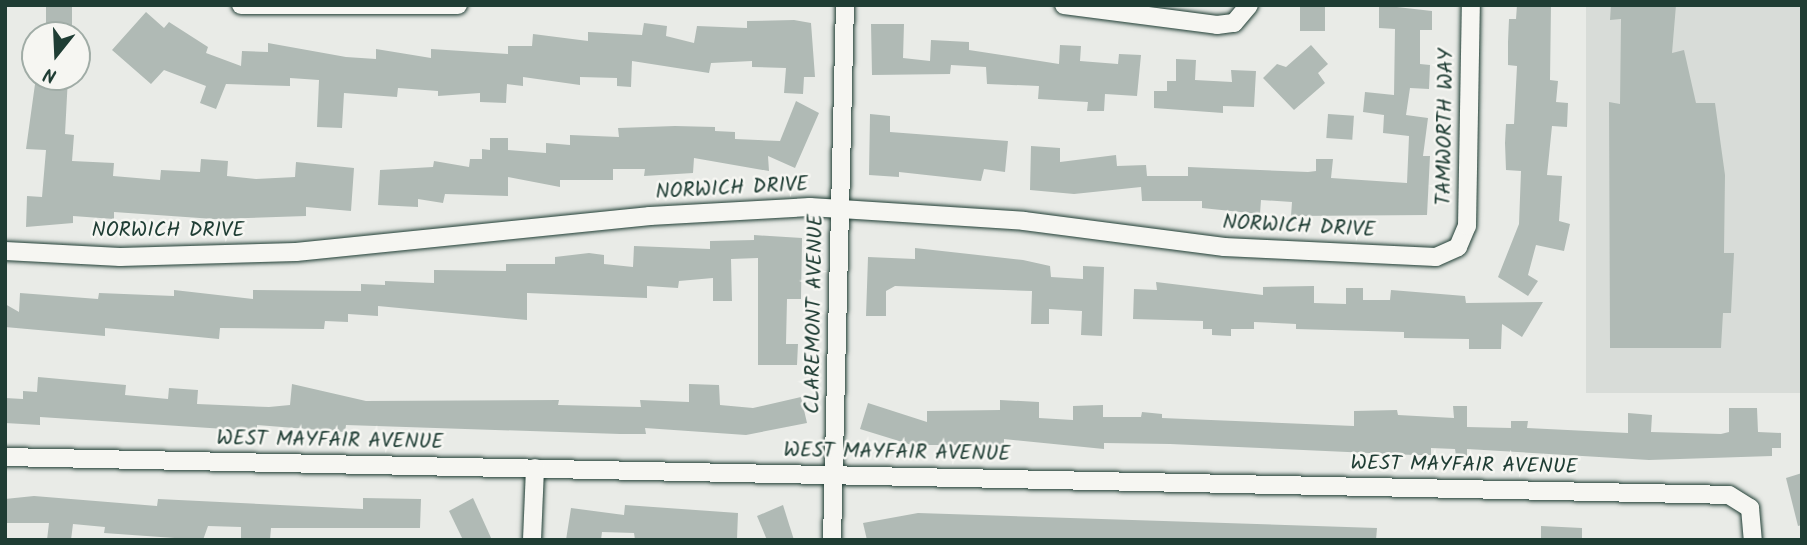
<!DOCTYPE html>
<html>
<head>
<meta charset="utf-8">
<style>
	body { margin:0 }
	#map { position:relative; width:1807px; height:545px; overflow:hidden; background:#e9ebe7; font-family:Kalam,sans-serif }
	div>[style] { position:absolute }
	.built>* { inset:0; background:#d8dcd8; transform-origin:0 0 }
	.building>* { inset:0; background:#b0bab5; transform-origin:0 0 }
	.roads { filter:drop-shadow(0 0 2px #1f3d34) drop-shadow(0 0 2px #1f3d34) }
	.minor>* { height:18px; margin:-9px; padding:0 9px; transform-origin:9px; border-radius:9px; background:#f6f6f2 }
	span { translate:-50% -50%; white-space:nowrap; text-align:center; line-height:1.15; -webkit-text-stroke:5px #f6f6f2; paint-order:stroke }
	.street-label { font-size:21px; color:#1f3d34 }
	.frame { position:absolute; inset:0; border:7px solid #1f3d34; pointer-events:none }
	.north { position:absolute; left:21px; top:21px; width:70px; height:70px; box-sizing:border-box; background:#f6f6f2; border:2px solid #a0aca6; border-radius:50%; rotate:198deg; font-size:19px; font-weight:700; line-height:28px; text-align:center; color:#1f3d34 }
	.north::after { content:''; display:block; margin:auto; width:24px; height:32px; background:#1f3d34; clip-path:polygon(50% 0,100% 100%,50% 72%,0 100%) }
</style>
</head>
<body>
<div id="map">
	<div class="built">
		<div style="left:1586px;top:5px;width:216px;height:388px"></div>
	</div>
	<div class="building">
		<div style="left:46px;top:5px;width:26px;height:30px"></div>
		<div style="left:1300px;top:5px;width:25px;height:26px"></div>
		<div style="clip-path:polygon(1379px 5px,1432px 11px,1432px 30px,1420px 30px,1420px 64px,1430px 65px,1429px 89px,1410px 88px,1406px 115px,1428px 118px,1423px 156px,1430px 156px,1427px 215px,1291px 216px,1292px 202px,1261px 200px,1260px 214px,1202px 208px,1202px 201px,1142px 201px,1141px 187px,1074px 194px,1030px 190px,1031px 146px,1060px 148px,1060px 162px,1116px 155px,1117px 166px,1146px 165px,1147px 176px,1188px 176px,1188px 167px,1308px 172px,1316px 171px,1316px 159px,1333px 159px,1331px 178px,1407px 183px,1409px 136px,1383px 133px,1384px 115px,1363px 112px,1365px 92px,1394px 95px,1395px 29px,1379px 28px)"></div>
		<div style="clip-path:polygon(1517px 5px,1551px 5px,1550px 80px,1558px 81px,1556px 102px,1568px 103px,1567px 127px,1552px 126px,1547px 175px,1562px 176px,1559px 221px,1570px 224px,1564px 251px,1536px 245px,1528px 275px,1538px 281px,1528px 296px,1498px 277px,1519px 224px,1521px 171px,1506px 170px,1505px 143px,1506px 124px,1514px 124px,1517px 66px,1508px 65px,1508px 42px,1509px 19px,1516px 19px)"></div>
		<div style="clip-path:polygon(1611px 5px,1676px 5px,1672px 53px,1684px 50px,1696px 103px,1715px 103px,1725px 175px,1724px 253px,1734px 253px,1731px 313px,1723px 313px,1721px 348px,1610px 348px,1609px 102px,1620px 104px,1621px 19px,1610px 20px)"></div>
		<div style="clip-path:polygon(146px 12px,164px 28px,169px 22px,208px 47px,206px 53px,241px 66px,242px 51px,268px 52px,268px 43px,346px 57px,376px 59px,376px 49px,431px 58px,431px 49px,508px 54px,508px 46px,532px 46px,533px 34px,588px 41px,588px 32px,642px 35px,644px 23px,667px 26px,666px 36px,694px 43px,697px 26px,747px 28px,747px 21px,794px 20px,811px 23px,815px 77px,804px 77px,803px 94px,784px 93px,786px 68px,752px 67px,752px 61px,711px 63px,709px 73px,632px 61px,631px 87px,617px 86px,617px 78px,580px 77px,580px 85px,523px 77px,523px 86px,507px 84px,506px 103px,480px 102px,480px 93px,438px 96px,438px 91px,398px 88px,397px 97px,344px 93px,342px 128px,317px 127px,319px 80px,290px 78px,290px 86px,226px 84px,216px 109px,200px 103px,206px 86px,164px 70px,151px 84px,112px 50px)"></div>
		<div style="clip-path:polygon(871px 24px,904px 24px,903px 58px,930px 61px,931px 40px,969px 42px,969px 50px,1059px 64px,1060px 45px,1081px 46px,1080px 61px,1118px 64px,1119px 54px,1141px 55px,1137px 96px,1105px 94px,1104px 111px,1087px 111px,1088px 102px,1038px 99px,1039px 86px,987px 84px,986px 67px,951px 65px,950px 74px,872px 75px)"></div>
		<div style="clip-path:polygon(1311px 45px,1328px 64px,1318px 73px,1325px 83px,1294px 110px,1263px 78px,1277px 64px,1286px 67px)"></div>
		<div style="clip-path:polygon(1176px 59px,1196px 60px,1195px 80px,1232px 82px,1231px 70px,1256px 71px,1254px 107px,1223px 106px,1223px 113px,1154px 108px,1154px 91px,1167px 91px,1167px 81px,1176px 81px)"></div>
		<div style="clip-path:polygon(36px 77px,68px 77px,65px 134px,74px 135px,72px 161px,114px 163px,113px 176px,160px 180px,161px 170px,200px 172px,201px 159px,228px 161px,227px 176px,256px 179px,295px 177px,296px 162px,354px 168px,351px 211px,306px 207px,306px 216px,214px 219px,114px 212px,114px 219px,73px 216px,73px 223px,26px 227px,27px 196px,42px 197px,46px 150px,26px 149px)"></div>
		<div style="clip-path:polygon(796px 101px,819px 113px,795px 168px,768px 156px,769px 171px,694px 158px,693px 173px,644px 176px,645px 169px,613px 169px,613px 180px,560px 180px,560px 187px,508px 177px,508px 196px,445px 194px,443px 203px,418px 199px,418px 207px,378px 205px,380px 170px,433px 167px,434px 161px,469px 167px,470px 159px,482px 159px,482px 149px,490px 150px,490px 138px,508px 138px,508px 150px,546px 153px,546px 143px,570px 145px,570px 135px,619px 137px,618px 128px,675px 126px,715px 127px,715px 131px,735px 132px,735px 139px,780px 141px)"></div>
		<div style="clip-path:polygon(870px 114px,890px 116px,890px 132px,1008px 141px,1005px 172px,984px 169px,981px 181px,899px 172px,899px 177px,869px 175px)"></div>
		<div style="left:1328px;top:114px;width:26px;height:24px;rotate:4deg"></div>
		<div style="clip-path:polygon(754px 235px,802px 238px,801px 299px,787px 299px,786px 344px,798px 344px,797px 365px,758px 365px,758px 258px,731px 259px,732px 301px,713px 301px,713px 278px,679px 281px,678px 288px,647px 286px,647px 298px,527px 293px,527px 320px,378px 306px,378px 316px,348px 314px,348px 322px,325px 321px,324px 329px,220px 328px,219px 339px,105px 328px,105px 336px,5px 327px,5px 304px,19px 312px,20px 293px,98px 299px,99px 293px,174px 296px,174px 290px,253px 299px,253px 290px,361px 291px,361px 284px,385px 285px,385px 281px,434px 283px,434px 270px,506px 271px,506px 264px,555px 264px,555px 257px,589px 253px,604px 255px,604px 264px,633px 267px,634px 246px,710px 249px,710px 241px,754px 240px)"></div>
		<div style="clip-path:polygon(915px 248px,1023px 260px,1050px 266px,1051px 277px,1083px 279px,1083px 266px,1104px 267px,1102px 336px,1081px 335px,1082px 311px,1049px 309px,1049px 324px,1031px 324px,1032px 291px,895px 286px,886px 291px,886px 316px,866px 316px,868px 257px,915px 259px)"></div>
		<div style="clip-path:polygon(1156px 282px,1263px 295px,1263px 287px,1314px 286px,1314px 303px,1346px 304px,1346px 288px,1363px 288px,1363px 300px,1390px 300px,1391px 290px,1465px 296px,1466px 303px,1543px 302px,1522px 337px,1502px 324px,1501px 349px,1469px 349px,1469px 339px,1404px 338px,1404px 332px,1296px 329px,1296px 324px,1254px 322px,1254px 329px,1231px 329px,1231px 336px,1212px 335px,1212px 329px,1203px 329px,1203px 321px,1133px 319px,1134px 289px,1157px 290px)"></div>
		<div style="clip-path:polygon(38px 377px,126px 385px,125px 395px,168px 399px,169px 388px,198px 390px,197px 404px,269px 407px,290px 405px,292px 384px,366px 401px,559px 400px,558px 405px,641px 407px,640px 400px,689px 402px,689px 384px,719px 385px,720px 405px,753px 408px,801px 397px,807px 423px,746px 435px,645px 428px,646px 434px,620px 434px,346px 425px,345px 432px,257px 425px,257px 431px,40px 417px,40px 425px,5px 423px,5px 398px,23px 399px,23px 391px,37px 392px)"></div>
		<div style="clip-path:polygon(1000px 400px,1039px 402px,1039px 418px,1073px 420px,1073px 406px,1103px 405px,1103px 417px,1141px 417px,1142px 412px,1162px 414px,1162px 418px,1354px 426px,1354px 411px,1397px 410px,1398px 415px,1454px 418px,1453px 406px,1467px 406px,1467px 427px,1511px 428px,1511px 421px,1528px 421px,1527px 428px,1628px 433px,1628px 413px,1652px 415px,1651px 432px,1721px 434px,1729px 432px,1729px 408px,1757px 408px,1758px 432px,1781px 433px,1781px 448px,1772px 448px,1772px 456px,1649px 460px,1467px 449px,1467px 456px,1456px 456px,1455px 449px,1431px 448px,1431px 455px,1414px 455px,1170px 444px,1104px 443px,1104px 449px,1004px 439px,1004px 445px,912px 445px,860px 429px,868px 403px,927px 422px,927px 411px,1000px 410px)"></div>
		<div style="clip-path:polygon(1802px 473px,1802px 525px,1798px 526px,1786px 478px)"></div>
		<div style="clip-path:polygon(34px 496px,157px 506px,158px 499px,363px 509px,363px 498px,421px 499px,420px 528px,271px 528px,270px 540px,241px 540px,241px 527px,208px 526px,203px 540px,104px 533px,105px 527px,73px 524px,71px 540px,47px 540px,49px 523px,5px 523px,5px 499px)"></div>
		<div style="clip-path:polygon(473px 498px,492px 540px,463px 540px,449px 511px)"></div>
		<div style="clip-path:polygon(625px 505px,738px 513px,737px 539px,635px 540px,634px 533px,602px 532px,601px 540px,566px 540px,571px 508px,624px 515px)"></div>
		<div style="clip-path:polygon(783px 505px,794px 540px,767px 540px,757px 516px)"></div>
		<div style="clip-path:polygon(918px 513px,1377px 528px,1376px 540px,867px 540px,863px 523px)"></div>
		<div style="clip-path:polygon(1541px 526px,1582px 528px,1582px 540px,1541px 540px)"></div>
	</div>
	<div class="roads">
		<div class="minor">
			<div style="left:241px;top:5px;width:217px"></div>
			<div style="left:1064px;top:5px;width:154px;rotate:7.4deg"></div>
			<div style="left:1217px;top:25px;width:17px;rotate:-7deg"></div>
			<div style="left:1234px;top:23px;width:23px;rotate:-50deg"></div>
			<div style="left:5px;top:251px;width:115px;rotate:3deg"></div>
			<div style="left:120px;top:257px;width:176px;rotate:-1.6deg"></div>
			<div style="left:296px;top:252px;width:356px;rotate:-5.8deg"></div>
			<div style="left:650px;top:216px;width:160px;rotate:-3.2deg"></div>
			<div style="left:810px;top:207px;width:214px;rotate:3.7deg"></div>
			<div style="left:1024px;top:221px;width:202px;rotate:7.4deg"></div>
			<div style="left:1224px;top:247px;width:212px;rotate:2.7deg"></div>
			<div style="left:1436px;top:257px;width:24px;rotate:-24deg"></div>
			<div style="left:1458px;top:247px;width:23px;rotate:-67deg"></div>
			<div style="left:1467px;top:226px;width:221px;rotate:-89deg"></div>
			<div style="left:5px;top:457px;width:1724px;rotate:1.26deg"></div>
			<div style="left:1729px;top:495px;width:25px;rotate:32deg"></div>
			<div style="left:1750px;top:508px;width:32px;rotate:85deg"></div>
			<div style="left:532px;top:540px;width:72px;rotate:-87.6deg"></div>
			<div style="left:832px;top:540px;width:535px;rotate:-88.61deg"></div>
		</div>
	</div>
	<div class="street-label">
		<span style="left:1446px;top:127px;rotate:-89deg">TAMWORTH WAY</span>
		<span style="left:732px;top:189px;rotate:-3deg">NORWICH DRIVE</span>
		<span style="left:1299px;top:227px;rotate:3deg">NORWICH DRIVE</span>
		<span style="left:168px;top:231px">NORWICH DRIVE</span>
		<span style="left:815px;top:314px;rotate:-89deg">CLAREMONT AVENUE</span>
		<span style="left:330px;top:441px;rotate:1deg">WEST MAYFAIR AVENUE</span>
		<span style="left:897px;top:453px;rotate:1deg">WEST MAYFAIR AVENUE</span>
		<span style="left:1464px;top:466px;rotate:1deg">WEST MAYFAIR AVENUE</span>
	</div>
	<div class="frame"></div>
	<div class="north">N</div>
</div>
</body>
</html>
